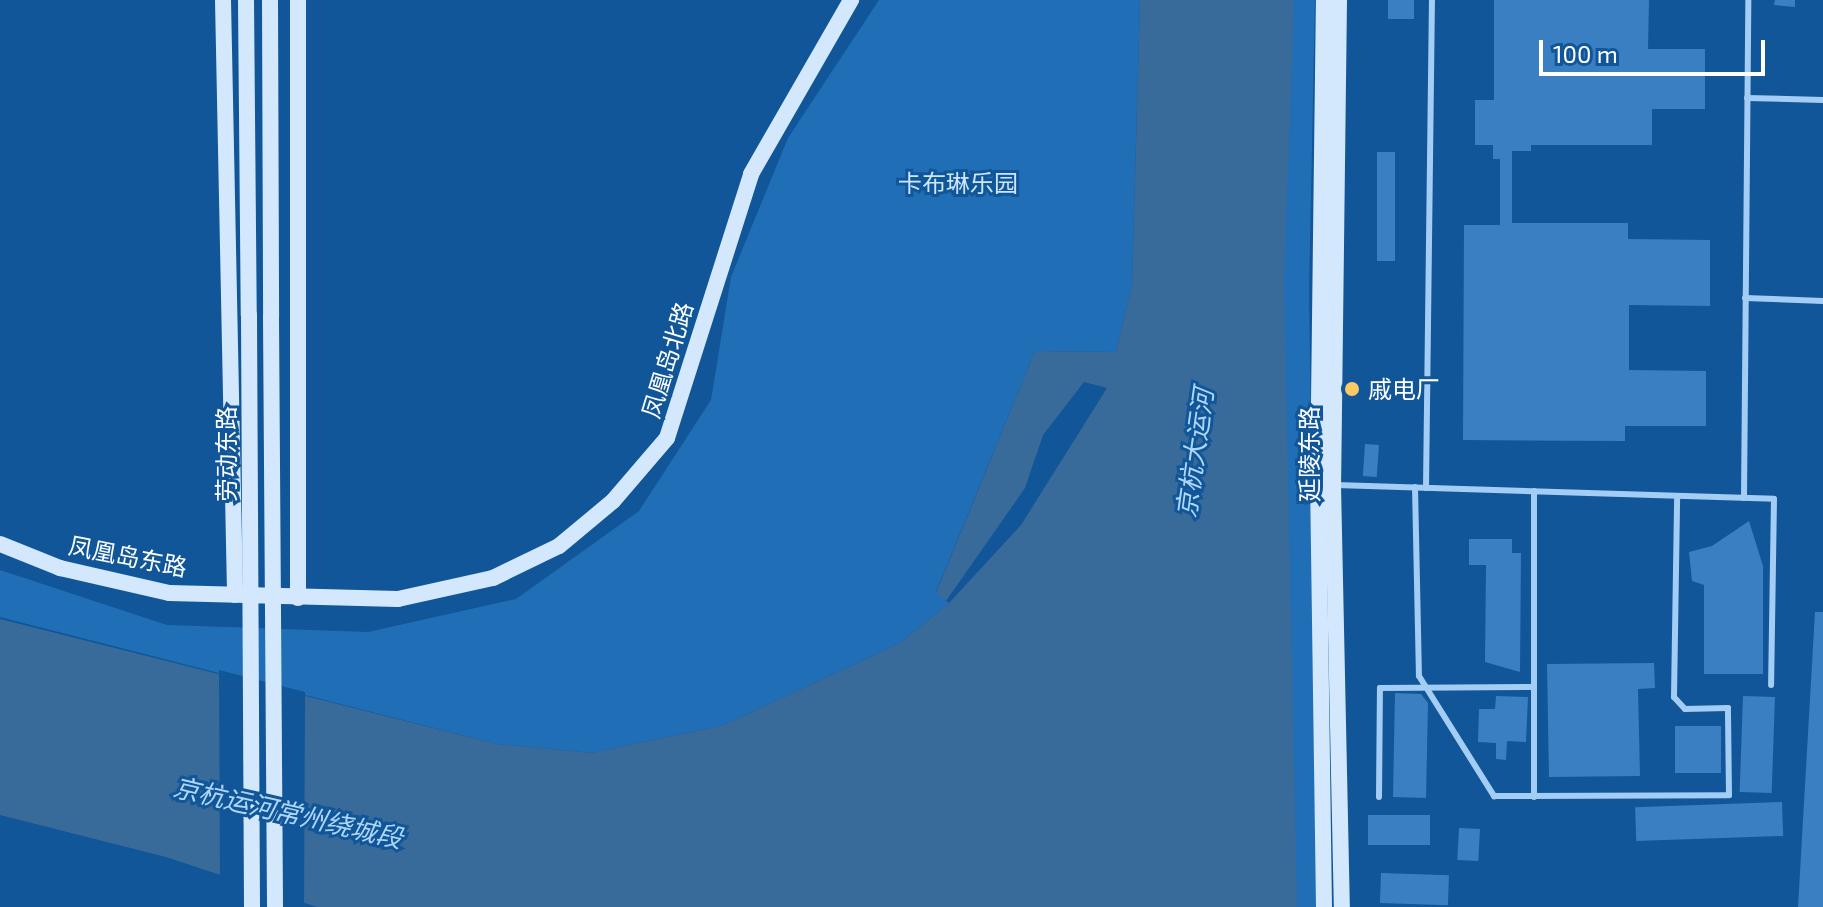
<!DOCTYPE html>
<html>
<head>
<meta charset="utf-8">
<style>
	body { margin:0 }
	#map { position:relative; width:1823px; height:907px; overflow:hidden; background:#115698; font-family:"Exo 2","Noto Sans SC",sans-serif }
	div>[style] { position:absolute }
	.green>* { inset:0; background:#206eb6 }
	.water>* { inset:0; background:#386a9a }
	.pier>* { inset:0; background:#115698 }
	.building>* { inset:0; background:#3a7fc1; transform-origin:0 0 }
	.lane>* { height:6px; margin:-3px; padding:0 3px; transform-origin:3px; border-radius:3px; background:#a3cdf4 }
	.secondary>* { height:16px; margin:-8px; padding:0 8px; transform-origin:8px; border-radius:8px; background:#d3e8fd }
	.secondary-bridge>* { height:16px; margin:-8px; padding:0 8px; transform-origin:8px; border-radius:8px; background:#d3e8fd }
	.dots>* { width:22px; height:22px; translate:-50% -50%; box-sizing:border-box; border:4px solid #115698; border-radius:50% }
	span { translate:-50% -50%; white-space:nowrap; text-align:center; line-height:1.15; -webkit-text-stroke:6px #115698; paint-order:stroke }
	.park-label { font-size:24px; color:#cbe6fe }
	.street-label { font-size:24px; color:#fff }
	.poi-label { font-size:24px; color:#fff }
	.left { translate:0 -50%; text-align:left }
	.water-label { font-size:26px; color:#afd7fa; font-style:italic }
	.scale { position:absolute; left:1539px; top:40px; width:226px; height:36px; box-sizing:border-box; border:4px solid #fff; border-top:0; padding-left:10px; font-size:24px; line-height:28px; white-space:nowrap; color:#fff; -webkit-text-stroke:6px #115698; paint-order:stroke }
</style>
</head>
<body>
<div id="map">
	<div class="green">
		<div style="clip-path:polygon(879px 0,1140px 0,1132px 285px,1116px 352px,1035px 351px,936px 592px,949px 603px,900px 643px,724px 725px,592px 753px,497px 744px,0 617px,0 570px,167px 625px,368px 632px,516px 599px,639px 511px,711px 400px,731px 277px,788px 138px)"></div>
		<div style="clip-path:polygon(1289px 0,1315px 0,1309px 291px,1318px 907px,1280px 907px,1281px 294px)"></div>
	</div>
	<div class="water">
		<div style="clip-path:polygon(1140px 0,1294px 0,1284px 282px,1297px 907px,317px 907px,166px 857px,0 815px,0 619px,497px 744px,592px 753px,724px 725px,900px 643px,949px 603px,1021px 525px,1107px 388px,1084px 382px,1043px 435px,1025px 488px,946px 601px,936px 593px,1035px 351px,1116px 352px,1132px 285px)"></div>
	</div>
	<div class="pier">
		<div style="clip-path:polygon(219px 670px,305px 692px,304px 907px,220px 879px)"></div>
	</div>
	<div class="building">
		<div style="left:1388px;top:0;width:26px;height:19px"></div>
		<div style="clip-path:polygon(1494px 0,1649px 0,1648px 49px,1705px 49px,1705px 109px,1652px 109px,1652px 145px,1531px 145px,1531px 151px,1512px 151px,1512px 223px,1628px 223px,1628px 239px,1710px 240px,1710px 306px,1629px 305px,1629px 370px,1706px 371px,1706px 426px,1625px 426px,1625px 441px,1463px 440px,1464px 225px,1500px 225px,1500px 159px,1493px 159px,1493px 145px,1475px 145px,1475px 100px,1494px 100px)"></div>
		<div style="clip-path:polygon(1775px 0,1795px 0,1795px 7px,1774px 5px)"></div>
		<div style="left:1377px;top:152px;width:18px;height:109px"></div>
		<div style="left:1365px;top:444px;width:14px;height:32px;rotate:4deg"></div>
		<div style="clip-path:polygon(1749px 521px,1763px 566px,1763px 674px,1704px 674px,1704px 585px,1692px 581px,1689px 552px,1712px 546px)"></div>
		<div style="clip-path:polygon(1469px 539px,1512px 539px,1512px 553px,1521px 553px,1520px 672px,1485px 662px,1486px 565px,1469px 565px)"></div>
		<div style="clip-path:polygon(1815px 612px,1823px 612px,1823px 907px,1798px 907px)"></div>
		<div style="clip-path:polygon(1654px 663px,1655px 688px,1638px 689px,1640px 776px,1549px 777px,1547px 664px)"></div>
		<div style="clip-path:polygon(1395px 693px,1421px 694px,1428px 703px,1426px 798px,1393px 797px)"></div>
		<div style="clip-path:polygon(1496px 696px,1528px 697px,1526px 742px,1507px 741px,1506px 760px,1496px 759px,1496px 743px,1478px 742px,1479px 709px,1495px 709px)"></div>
		<div style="left:1743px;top:696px;width:32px;height:96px;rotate:2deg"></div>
		<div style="left:1675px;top:726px;width:46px;height:47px"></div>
		<div style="left:1782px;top:802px;width:34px;height:147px;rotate:88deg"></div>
		<div style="left:1430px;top:815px;width:30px;height:62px;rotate:90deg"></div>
		<div style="left:1459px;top:828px;width:21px;height:32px;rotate:3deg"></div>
		<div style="left:1381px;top:873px;width:68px;height:30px;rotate:2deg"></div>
	</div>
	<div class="lane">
		<div style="left:1747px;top:98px;width:76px;rotate:1.5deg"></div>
		<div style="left:1745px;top:298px;width:78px;rotate:2.2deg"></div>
		<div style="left:1336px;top:485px;width:438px;rotate:1.8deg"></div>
		<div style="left:1774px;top:499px;width:186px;rotate:90.9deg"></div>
		<div style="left:1415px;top:487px;width:189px;rotate:88.8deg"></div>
		<div style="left:1419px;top:676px;width:142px;rotate:58deg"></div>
		<div style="left:1494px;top:796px;width:235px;rotate:-0.2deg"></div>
		<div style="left:1729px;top:795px;width:87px;rotate:-90.7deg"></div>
		<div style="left:1728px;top:708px;width:43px;rotate:178.7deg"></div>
		<div style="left:1685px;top:709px;width:16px;rotate:-133deg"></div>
		<div style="left:1674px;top:697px;width:201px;rotate:-89.1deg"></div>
		<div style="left:1426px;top:488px;width:488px;rotate:-89.3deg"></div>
		<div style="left:1744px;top:498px;width:498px;rotate:-89.5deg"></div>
		<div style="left:1379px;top:797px;width:109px;rotate:-89.5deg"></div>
		<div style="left:1380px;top:688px;width:154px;rotate:-0.4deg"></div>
		<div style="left:1534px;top:797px;width:306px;rotate:-90deg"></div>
	</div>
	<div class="secondary">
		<div style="left:223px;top:0;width:595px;rotate:88.84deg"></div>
		<div style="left:246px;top:0;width:315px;rotate:89.5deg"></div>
		<div style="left:270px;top:0;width:317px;rotate:89.8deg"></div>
		<div style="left:1339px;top:0;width:485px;rotate:90.7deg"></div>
		<div style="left:1333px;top:485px;width:422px;rotate:88.8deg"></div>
		<div style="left:0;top:544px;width:65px;rotate:21.8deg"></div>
		<div style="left:60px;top:568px;width:112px;rotate:12.9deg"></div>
		<div style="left:169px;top:593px;width:229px;rotate:1.5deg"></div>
		<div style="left:398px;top:599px;width:97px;rotate:-12.5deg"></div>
		<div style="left:493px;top:578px;width:73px;rotate:-25.9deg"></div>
		<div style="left:559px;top:546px;width:70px;rotate:-39.8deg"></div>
		<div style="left:613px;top:501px;width:83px;rotate:-49.4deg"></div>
		<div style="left:667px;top:438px;width:277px;rotate:-72.3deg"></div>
		<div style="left:751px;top:174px;width:201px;rotate:-60.1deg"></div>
		<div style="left:298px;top:598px;width:598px;rotate:-90deg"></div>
		<div style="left:1324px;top:907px;width:423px;rotate:-90.8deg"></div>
		<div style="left:1318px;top:484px;width:484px;rotate:-89.3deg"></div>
	</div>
	<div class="secondary-bridge">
		<div style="left:249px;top:315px;width:592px;rotate:89.71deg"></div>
		<div style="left:271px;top:317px;width:590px;rotate:89.61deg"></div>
	</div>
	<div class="dots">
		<div style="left:1352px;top:389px;background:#ffc866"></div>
	</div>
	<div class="park-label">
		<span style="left:958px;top:183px">卡布琳乐园</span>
	</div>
	<div class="street-label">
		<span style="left:667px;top:360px;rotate:-73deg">凤凰岛北路</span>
		<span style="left:226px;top:454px;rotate:-90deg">劳动东路</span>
		<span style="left:1309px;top:454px;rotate:-90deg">延陵东路</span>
		<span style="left:128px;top:556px;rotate:11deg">凤凰岛东路</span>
	</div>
	<div class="poi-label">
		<span class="left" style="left:1368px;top:389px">戚电厂</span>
	</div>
	<div class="water-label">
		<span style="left:1194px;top:453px;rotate:-82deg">京杭大运河</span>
		<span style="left:288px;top:812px;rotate:13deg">京杭运河常州绕城段</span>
	</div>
	<div class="scale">100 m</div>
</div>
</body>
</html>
